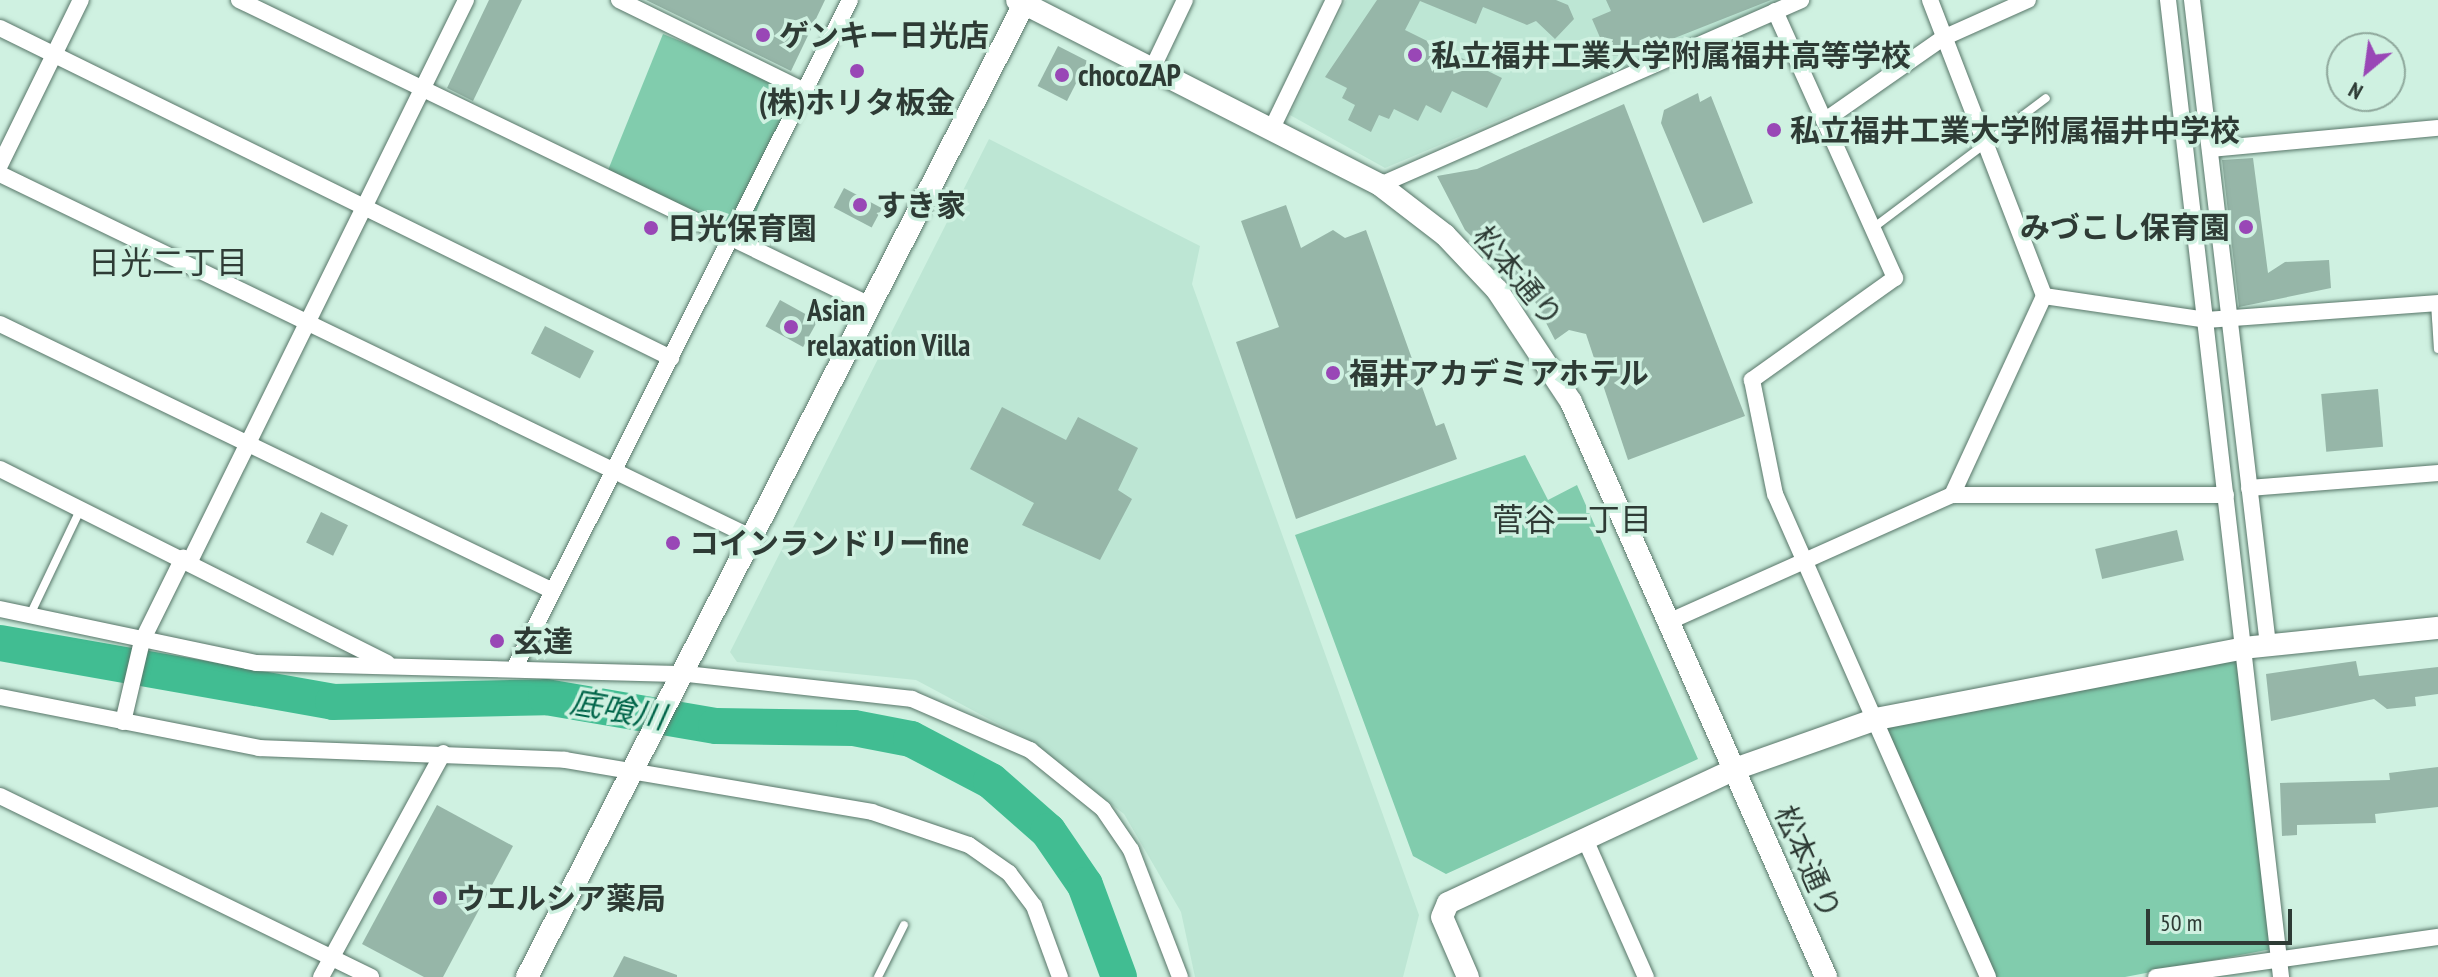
<!DOCTYPE html>
<meta charset="utf-8">
<style>
body{margin:0}
#map{position:relative;width:2438px;height:977px;overflow:hidden;background:#cff1e1;font-family:"PT Sans Narrow","Noto Sans JP",sans-serif}
div>[style]{position:absolute}
.built>*{inset:0;background:#bde6d4}
.green>*{inset:0;background:#81ccad;transform-origin:0 0}
.river>*{height:36px;margin:-18px;padding:0 18px;transform-origin:18px;border-radius:18px;background:#41bd92}
.building>*{inset:0;background:#96b6a8;transform-origin:0 0}
.roads{filter:drop-shadow(0 0 2px #587669) drop-shadow(0 0 2px #587669)}
.lane>*{height:8px;margin:-4px;padding:0 4px;transform-origin:4px;border-radius:4px;background:#fff}
.street>*{height:16px;margin:-8px;padding:0 8px;transform-origin:8px;border-radius:8px;background:#fff}
.secondary>*{height:22px;margin:-11px;padding:0 11px;transform-origin:11px;border-radius:11px;background:#fff}
.dots>*{width:22px;height:22px;translate:-50% -50%;box-sizing:border-box;border:4px solid #cff1e1;border-radius:50%}
span{translate:-50% -50%;white-space:nowrap;text-align:center;line-height:1.15;-webkit-text-stroke:7px #cff1e1;paint-order:stroke}
.poi-label{font-size:30px;color:#2e3b35;font-weight:700}
.left{translate:0 -50%;text-align:left}
.right{translate:-100% -50%;text-align:right}
.street-label{font-size:30px;color:#2e3b35}
.neighbourhood-label{font-size:32px;color:#2e3b35}
.water-label{font-size:32px;color:#006549;font-style:italic}
.north{position:absolute;left:2326px;top:32px;width:80px;height:80px;box-sizing:border-box;background:#cff1e1;border:2px solid #8fa89c;border-radius:50%;rotate:209deg;font-size:22px;font-weight:700;line-height:32px;text-align:center;color:#2e3b35}
.north::after{content:'';display:block;margin:auto;width:28px;height:36px;background:#9947b6;clip-path:polygon(50% 0,100% 100%,50% 72%,0 100%)}
.scale{position:absolute;left:2146px;top:909px;width:146px;height:36px;box-sizing:border-box;border:4px solid #2e3b35;border-top:0;padding-left:10px;font-size:24px;line-height:28px;white-space:nowrap;color:#2e3b35;-webkit-text-stroke:6px #cff1e1;paint-order:stroke}
</style>
<div id="map">
<div class="built">
<i style="clip-path:polygon(1346px 0,1785px 0,1385px 168px,1290px 115px)"></i>
<i style="clip-path:polygon(989px 139px,1200px 246px,1192px 284px,1419px 915px,1403px 977px,1195px 977px,1181px 912px,1124px 814px,1030px 741px,916px 680px,737px 662px,730px 652px)"></i>
</div>
<div class="green">
<i style="left:663px;top:34px;width:153px;height:155px;rotate:22deg"></i>
<i style="clip-path:polygon(1525px 455px,1548px 500px,1577px 485px,1698px 759px,1446px 874px,1413px 856px,1295px 535px)"></i>
<i style="clip-path:polygon(2244px 657px,2277px 948px,2125px 977px,1988px 977px,1876px 719px)"></i>
</div>
<div class="river">
<i style="left:0;top:643px;width:338px;rotate:10deg"></i>
<i style="left:333px;top:702px;width:213px;rotate:-1.3deg"></i>
<i style="left:546px;top:697px;width:172px;rotate:9.7deg"></i>
<i style="left:716px;top:726px;width:138px;rotate:0.8deg"></i>
<i style="left:854px;top:728px;width:58px;rotate:10.9deg"></i>
<i style="left:911px;top:739px;width:90px;rotate:27.7deg"></i>
<i style="left:991px;top:781px;width:76px;rotate:41.3deg"></i>
<i style="left:1048px;top:831px;width:65px;rotate:55.6deg"></i>
<i style="left:1085px;top:885px;width:98px;rotate:69.7deg"></i>
</div>
<div class="building">
<i style="clip-path:polygon(489px 0,522px 0,473px 101px,447px 88px)"></i>
<i style="clip-path:polygon(646px 0,825px 0,791px 71px)"></i>
<i style="clip-path:polygon(1377px 0,1556px 0,1568px 5px,1574px 19px,1555px 39px,1536px 21px,1527px 25px,1483px 7px,1476px 24px,1420px 1px,1405px 30px,1502px 78px,1487px 108px,1452px 91px,1441px 113px,1426px 105px,1418px 121px,1394px 109px,1389px 119px,1379px 115px,1371px 132px,1348px 120px,1355px 105px,1342px 98px,1347px 88px,1325px 77px)"></i>
<i style="clip-path:polygon(1606px 0,1771px 0,1629px 56px,1608px 56px,1592px 19px,1611px 11px)"></i>
<i style="left:1058px;top:46px;width:33px;height:45px;rotate:27deg"></i>
<i style="clip-path:polygon(1698px 93px,1700px 102px,1711px 96px,1753px 203px,1703px 223px,1661px 123px,1664px 110px)"></i>
<i style="clip-path:polygon(1624px 104px,1745px 416px,1628px 460px,1586px 334px,1569px 330px,1555px 340px,1531px 294px,1465px 230px,1437px 176px,1477px 169px)"></i>
<i style="clip-path:polygon(2253px 158px,2268px 273px,2285px 262px,2329px 260px,2331px 288px,2239px 307px,2222px 160px)"></i>
<i style="left:844px;top:188px;width:43px;height:22px;rotate:28deg"></i>
<i style="clip-path:polygon(1286px 205px,1301px 248px,1333px 230px,1345px 238px,1366px 230px,1436px 426px,1444px 423px,1457px 459px,1296px 519px,1236px 342px,1279px 327px,1241px 221px)"></i>
<i style="left:780px;top:300px;width:43px;height:30px;rotate:29deg"></i>
<i style="left:545px;top:326px;width:55px;height:31px;rotate:27deg"></i>
<i style="left:2378px;top:389px;width:58px;height:57px;rotate:85deg"></i>
<i style="clip-path:polygon(1002px 407px,1066px 440px,1078px 417px,1138px 448px,1118px 490px,1132px 499px,1100px 560px,1022px 525px,1034px 503px,970px 469px)"></i>
<i style="left:321px;top:512px;width:30px;height:34px;rotate:26deg"></i>
<i style="left:2177px;top:530px;width:31px;height:84px;rotate:77deg"></i>
<i style="clip-path:polygon(2356px 661px,2359px 676px,2438px 667px,2438px 694px,2415px 697px,2416px 706px,2387px 709px,2374px 699px,2271px 721px,2266px 674px)"></i>
<i style="clip-path:polygon(2438px 767px,2438px 807px,2375px 814px,2376px 823px,2297px 825px,2297px 835px,2282px 836px,2280px 783px,2390px 780px,2389px 773px)"></i>
<i style="clip-path:polygon(437px 805px,513px 846px,443px 977px,424px 977px,362px 944px)"></i>
<i style="clip-path:polygon(624px 956px,677px 975px,677px 977px,613px 977px)"></i>
</div>
<div class="roads">
<div class="lane">
<i style="left:1873px;top:228px;width:216px;rotate:-36.9deg"></i>
<i style="left:2435px;top:303px;width:46px;rotate:86.3deg"></i>
<i style="left:30px;top:615px;width:119px;rotate:-64.5deg"></i>
<i style="left:878px;top:977px;width:58px;rotate:-63.4deg"></i>
</div>
<div class="street">
<i style="left:239px;top:0;width:703px;rotate:25.8deg"></i>
<i style="left:619px;top:0;width:207px;rotate:26.1deg"></i>
<i style="left:1930px;top:0;width:317px;rotate:68.9deg"></i>
<i style="left:2044px;top:296px;width:219px;rotate:114.8deg"></i>
<i style="left:2168px;top:0;width:984px;rotate:83.4deg"></i>
<i style="left:2192px;top:0;width:649px;rotate:83.28deg"></i>
<i style="left:1775px;top:11px;width:293px;rotate:65.8deg"></i>
<i style="left:1895px;top:278px;width:176px;rotate:144.5deg"></i>
<i style="left:1752px;top:380px;width:116px;rotate:78.6deg"></i>
<i style="left:1775px;top:494px;width:528px;rotate:66.2deg"></i>
<i style="left:0;top:28px;width:748px;rotate:26.19deg"></i>
<i style="left:1153px;top:67px;width:74px;rotate:-64.5deg"></i>
<i style="left:1824px;top:121px;width:145px;rotate:-34.9deg"></i>
<i style="left:1943px;top:38px;width:93px;rotate:-24.1deg"></i>
<i style="left:1273px;top:126px;width:140px;rotate:-64.2deg"></i>
<i style="left:2210px;top:149px;width:229px;rotate:-5.3deg"></i>
<i style="left:0;top:165px;width:184px;rotate:-63.9deg"></i>
<i style="left:0;top:174px;width:839px;rotate:25.8deg"></i>
<i style="left:1380px;top:185px;width:460px;rotate:-23.7deg"></i>
<i style="left:2044px;top:296px;width:164px;rotate:8.4deg"></i>
<i style="left:2206px;top:320px;width:233px;rotate:-4.2deg"></i>
<i style="left:0;top:324px;width:614px;rotate:25.77deg"></i>
<i style="left:0;top:469px;width:433px;rotate:26.6deg"></i>
<i style="left:2249px;top:488px;width:190px;rotate:-4.5deg"></i>
<i style="left:190px;top:561px;width:625px;rotate:-63.8deg"></i>
<i style="left:0;top:609px;width:262px;rotate:11.9deg"></i>
<i style="left:256px;top:663px;width:431px;rotate:1.5deg"></i>
<i style="left:687px;top:674px;width:226px;rotate:6.3deg"></i>
<i style="left:912px;top:699px;width:129px;rotate:23.4deg"></i>
<i style="left:1030px;top:750px;width:94px;rotate:38.9deg"></i>
<i style="left:1103px;top:809px;width:50px;rotate:55.7deg"></i>
<i style="left:1131px;top:850px;width:136px;rotate:68.9deg"></i>
<i style="left:1668px;top:622px;width:311px;rotate:-24.1deg"></i>
<i style="left:1952px;top:495px;width:274px"></i>
<i style="left:515px;top:667px;width:746px;rotate:-63.33deg"></i>
<i style="left:0;top:697px;width:264px;rotate:11.1deg"></i>
<i style="left:259px;top:748px;width:306px;rotate:2.2deg"></i>
<i style="left:565px;top:760px;width:311px;rotate:9.6deg"></i>
<i style="left:872px;top:812px;width:102px;rotate:18.8deg"></i>
<i style="left:969px;top:845px;width:49px;rotate:35deg"></i>
<i style="left:1009px;top:873px;width:41px;rotate:52.9deg"></i>
<i style="left:1034px;top:906px;width:76px;rotate:69.9deg"></i>
<i style="left:123px;top:722px;width:83px;rotate:-76.8deg"></i>
<i style="left:142px;top:641px;width:93px;rotate:-63.7deg"></i>
<i style="left:0;top:796px;width:413px;rotate:26deg"></i>
<i style="left:1585px;top:839px;width:151px;rotate:66.2deg"></i>
<i style="left:321px;top:977px;width:255px;rotate:-61.4deg"></i>
<i style="left:2156px;top:977px;width:285px;rotate:-8.1deg"></i>
</div>
<div class="secondary">
<i style="left:1017px;top:0;width:407px;rotate:27deg"></i>
<i style="left:1380px;top:185px;width:82px;rotate:37.6deg"></i>
<i style="left:1445px;top:235px;width:76px;rotate:46.6deg"></i>
<i style="left:1497px;top:290px;width:134px;rotate:56.5deg"></i>
<i style="left:1571px;top:402px;width:629px;rotate:66.08deg"></i>
<i style="left:527px;top:977px;width:1097px;rotate:-62.94deg"></i>
<i style="left:1468px;top:977px;width:65px;rotate:-113.4deg"></i>
<i style="left:1442px;top:917px;width:15px;rotate:-67deg"></i>
<i style="left:1448px;top:903px;width:317px;rotate:-25deg"></i>
<i style="left:1735px;top:769px;width:150px;rotate:-19.5deg"></i>
<i style="left:1876px;top:719px;width:374px;rotate:-10.9deg"></i>
<i style="left:2243px;top:648px;width:196px;rotate:-5.9deg"></i>
</div>
</div>
<div class="dots">
<i style="left:763px;top:35px;background:#9947b6"></i>
<i style="left:1415px;top:55px;background:#9947b6"></i>
<i style="left:857px;top:71px;background:#9947b6"></i>
<i style="left:1062px;top:75px;background:#9947b6"></i>
<i style="left:1774px;top:130px;background:#9947b6"></i>
<i style="left:860px;top:205px;background:#9947b6"></i>
<i style="left:2246px;top:227px;background:#9947b6"></i>
<i style="left:651px;top:228px;background:#9947b6"></i>
<i style="left:791px;top:327px;background:#9947b6"></i>
<i style="left:1333px;top:373px;background:#9947b6"></i>
<i style="left:673px;top:543px;background:#9947b6"></i>
<i style="left:497px;top:641px;background:#9947b6"></i>
<i style="left:440px;top:898px;background:#9947b6"></i>
</div>
<div class="poi-label">
<span class="left" style="left:779px;top:35px">ゲンキー日光店</span>
<span class="left" style="left:1431px;top:55px">私立福井工業大学附属福井高等学校</span>
<span class="left" style="left:1078px;top:75px">chocoZAP</span>
<span style="left:857px;top:102px">(株)ホリタ板金</span>
<span class="left" style="left:1790px;top:130px">私立福井工業大学附属福井中学校</span>
<span class="left" style="left:876px;top:205px">すき家</span>
<span class="right" style="left:2230px;top:227px">みづこし保育園</span>
<span class="left" style="left:667px;top:228px">日光保育園</span>
<span class="left" style="left:807px;top:327px">Asian<br>relaxation Villa</span>
<span class="left" style="left:1349px;top:373px">福井アカデミアホテル</span>
<span class="left" style="left:689px;top:543px">コインランドリーfine</span>
<span class="left" style="left:513px;top:641px">玄達</span>
<span class="left" style="left:456px;top:898px">ウエルシア薬局</span>
</div>
<div class="street-label">
<span style="left:1518px;top:276px;rotate:50deg">松本通り</span>
<span style="left:1808px;top:862px;rotate:66deg">松本通り</span>
</div>
<div class="neighbourhood-label">
<span style="left:168px;top:262px">日光二丁目</span>
<span style="left:1572px;top:519px">菅谷一丁目</span>
</div>
<div class="water-label">
<span style="left:618px;top:709px;rotate:10deg">底喰川</span>
</div>
<div class="north">N</div>
<div class="scale">50 m</div>
</div>
